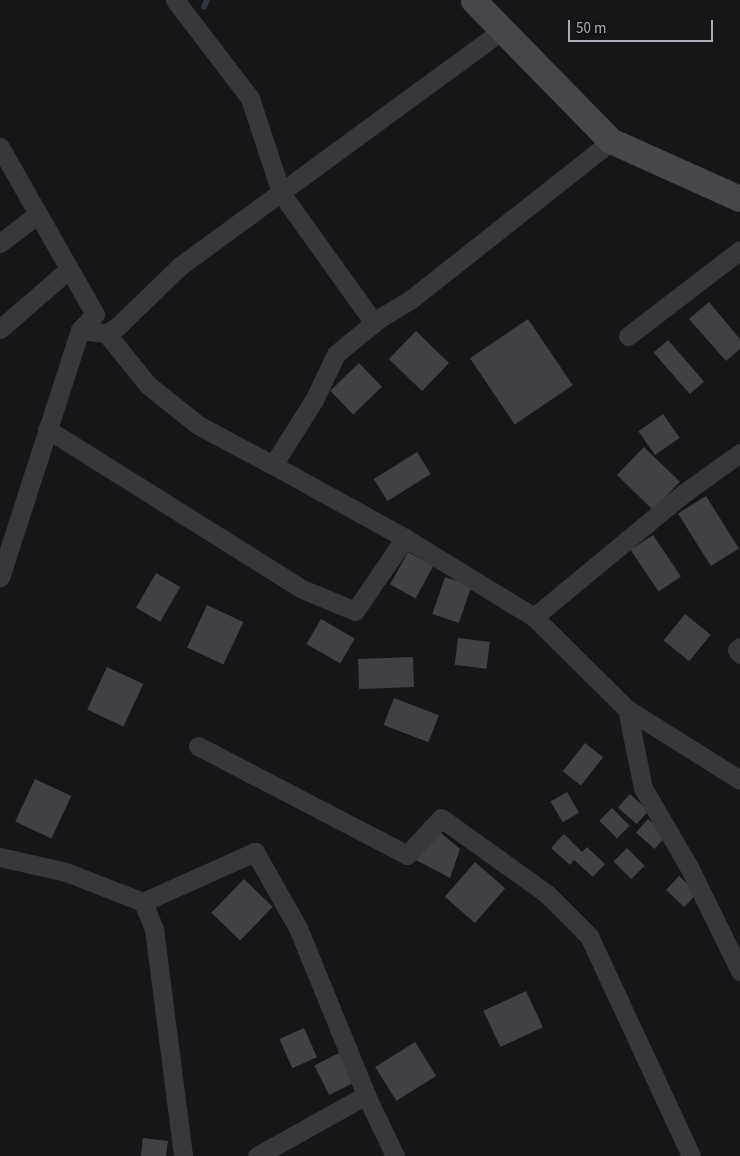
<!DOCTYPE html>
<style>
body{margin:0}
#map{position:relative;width:740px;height:1156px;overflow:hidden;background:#161618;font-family:"Source Sans 3",sans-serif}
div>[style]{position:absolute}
.stream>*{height:5.5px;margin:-2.75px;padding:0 2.75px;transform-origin:2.75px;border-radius:2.75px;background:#2c353c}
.building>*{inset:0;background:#404145;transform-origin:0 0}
.street>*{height:19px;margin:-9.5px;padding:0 9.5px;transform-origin:9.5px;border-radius:9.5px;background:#37383d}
.secondary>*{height:26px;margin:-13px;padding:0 13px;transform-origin:13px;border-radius:13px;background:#45474d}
span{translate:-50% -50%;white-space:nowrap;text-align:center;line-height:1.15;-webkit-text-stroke:4.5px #111113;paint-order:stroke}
.scale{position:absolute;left:568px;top:20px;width:145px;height:22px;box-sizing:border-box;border:2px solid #a8adb8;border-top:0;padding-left:6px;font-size:15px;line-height:18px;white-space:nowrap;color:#a8adb8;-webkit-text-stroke:4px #111113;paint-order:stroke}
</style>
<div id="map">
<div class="stream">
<i style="left:204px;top:7px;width:8px;rotate:-67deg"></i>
</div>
<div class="building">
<i style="clip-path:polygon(709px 302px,740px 339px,740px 349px,726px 361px,689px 319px)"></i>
<i style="left:528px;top:319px;width:80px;height:70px;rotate:56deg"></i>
<i style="left:416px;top:331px;width:46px;height:39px;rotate:44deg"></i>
<i style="left:668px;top:340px;width:55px;height:19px;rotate:49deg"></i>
<i style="left:359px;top:363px;width:33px;height:40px;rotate:46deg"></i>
<i style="left:663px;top:414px;width:29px;height:30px;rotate:55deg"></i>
<i style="left:644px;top:447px;width:50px;height:39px;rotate:44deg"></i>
<i style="left:417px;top:452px;width:26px;height:51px;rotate:58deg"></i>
<i style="left:706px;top:496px;width:62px;height:33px;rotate:58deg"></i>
<i style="left:653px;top:535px;width:50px;height:27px;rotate:56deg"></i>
<i style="left:408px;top:552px;width:29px;height:37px;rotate:29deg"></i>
<i style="left:156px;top:573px;width:28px;height:40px;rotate:30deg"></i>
<i style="left:445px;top:577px;width:28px;height:39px;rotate:19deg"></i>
<i style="left:207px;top:605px;width:40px;height:47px;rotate:25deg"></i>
<i style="left:685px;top:614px;width:33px;height:34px;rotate:39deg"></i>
<i style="left:321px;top:619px;width:39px;height:29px;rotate:30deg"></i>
<i style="left:458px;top:638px;width:32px;height:27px;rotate:7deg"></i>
<i style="left:413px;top:657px;width:30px;height:55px;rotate:88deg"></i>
<i style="left:107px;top:667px;width:40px;height:47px;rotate:25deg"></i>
<i style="left:394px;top:698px;width:48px;height:29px;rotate:21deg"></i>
<i style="left:585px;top:743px;width:23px;height:36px;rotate:38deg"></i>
<i style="left:35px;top:779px;width:40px;height:47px;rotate:25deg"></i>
<i style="left:567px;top:792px;width:24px;height:19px;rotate:60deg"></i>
<i style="left:630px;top:794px;width:25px;height:18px;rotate:42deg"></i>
<i style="left:612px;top:808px;width:25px;height:18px;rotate:45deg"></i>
<i style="left:648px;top:819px;width:25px;height:18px;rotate:42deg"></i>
<i style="clip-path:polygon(440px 832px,460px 849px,450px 878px,416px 860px)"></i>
<i style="clip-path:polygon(564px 834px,582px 852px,587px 847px,605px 864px,593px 877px,574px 860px,570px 865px,551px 848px)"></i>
<i style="left:627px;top:848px;width:25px;height:19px;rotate:45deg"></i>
<i style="left:475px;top:862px;width:40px;height:46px;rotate:41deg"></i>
<i style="left:679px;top:876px;width:25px;height:19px;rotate:43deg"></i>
<i style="left:244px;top:879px;width:40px;height:47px;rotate:44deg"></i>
<i style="left:526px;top:991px;width:40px;height:47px;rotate:65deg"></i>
<i style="left:304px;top:1028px;width:32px;height:27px;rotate:66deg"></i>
<i style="left:415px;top:1042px;width:40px;height:47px;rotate:58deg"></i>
<i style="left:341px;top:1052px;width:33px;height:30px;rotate:63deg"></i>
<i style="clip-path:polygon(143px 1138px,168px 1141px,166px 1156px,141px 1156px)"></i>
</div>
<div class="street">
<i style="left:175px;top:0;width:123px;rotate:52.6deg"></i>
<i style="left:250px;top:98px;width:100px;rotate:71.9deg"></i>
<i style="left:281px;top:193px;width:160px;rotate:54.4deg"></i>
<i style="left:0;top:147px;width:192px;rotate:60.4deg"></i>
<i style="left:95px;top:314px;width:22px;rotate:133deg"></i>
<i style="left:80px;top:330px;width:260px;rotate:107.9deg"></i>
<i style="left:0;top:243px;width:48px;rotate:-37.3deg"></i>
<i style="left:0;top:329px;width:91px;rotate:-41deg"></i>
<i style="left:80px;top:330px;width:26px;rotate:7deg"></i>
<i style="left:106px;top:333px;width:13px;rotate:-29deg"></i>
<i style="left:117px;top:327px;width:88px;rotate:-44.1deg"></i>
<i style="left:180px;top:266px;width:399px;rotate:-36.2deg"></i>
<i style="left:106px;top:333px;width:67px;rotate:51.1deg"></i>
<i style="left:148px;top:385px;width:64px;rotate:38.7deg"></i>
<i style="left:198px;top:425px;width:85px;rotate:28.1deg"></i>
<i style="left:273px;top:465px;width:77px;rotate:-57.8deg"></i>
<i style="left:314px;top:400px;width:51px;rotate:-64.4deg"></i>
<i style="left:336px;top:354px;width:57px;rotate:-39.3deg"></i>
<i style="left:380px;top:318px;width:35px;rotate:-31deg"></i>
<i style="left:410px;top:300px;width:256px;rotate:-38.3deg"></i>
<i style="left:628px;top:336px;width:141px;rotate:-37.5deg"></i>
<i style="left:47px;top:429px;width:301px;rotate:32.1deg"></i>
<i style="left:302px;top:589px;width:57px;rotate:22.5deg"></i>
<i style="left:355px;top:611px;width:88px;rotate:-55.6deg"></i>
<i style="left:273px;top:465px;width:151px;rotate:28.9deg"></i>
<i style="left:405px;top:538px;width:151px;rotate:31.5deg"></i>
<i style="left:534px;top:617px;width:131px;rotate:44.7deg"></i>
<i style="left:627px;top:709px;width:133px;rotate:32.1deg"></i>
<i style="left:534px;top:617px;width:195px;rotate:-39.6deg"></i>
<i style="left:684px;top:493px;width:69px;rotate:-35.5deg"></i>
<i style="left:740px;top:647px;width:4px;rotate:135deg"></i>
<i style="left:737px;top:650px;width:5px;rotate:53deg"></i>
<i style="left:627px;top:709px;width:81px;rotate:78.6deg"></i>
<i style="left:643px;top:788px;width:91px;rotate:59.8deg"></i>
<i style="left:689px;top:867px;width:116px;rotate:63.9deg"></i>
<i style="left:198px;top:746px;width:236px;rotate:27.5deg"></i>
<i style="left:407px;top:855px;width:50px;rotate:-47.4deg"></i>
<i style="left:441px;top:818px;width:130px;rotate:35.6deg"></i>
<i style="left:547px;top:894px;width:59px;rotate:45deg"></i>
<i style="left:589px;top:936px;width:242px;rotate:65.1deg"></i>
<i style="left:0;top:857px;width:68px;rotate:12.8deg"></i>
<i style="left:66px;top:872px;width:83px;rotate:21.3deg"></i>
<i style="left:143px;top:902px;width:123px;rotate:-24.1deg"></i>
<i style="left:255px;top:852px;width:87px;rotate:60.5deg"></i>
<i style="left:298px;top:928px;width:180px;rotate:67.8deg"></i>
<i style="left:366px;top:1095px;width:68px;rotate:64.6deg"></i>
<i style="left:143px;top:902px;width:29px;rotate:68deg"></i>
<i style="left:154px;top:929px;width:229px;rotate:82.7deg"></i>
<i style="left:257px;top:1156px;width:125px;rotate:-29.2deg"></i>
</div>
<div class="secondary">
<i style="left:474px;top:1px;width:196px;rotate:45.6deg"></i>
<i style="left:611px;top:141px;width:141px;rotate:24.2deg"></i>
</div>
<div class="scale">50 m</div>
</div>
